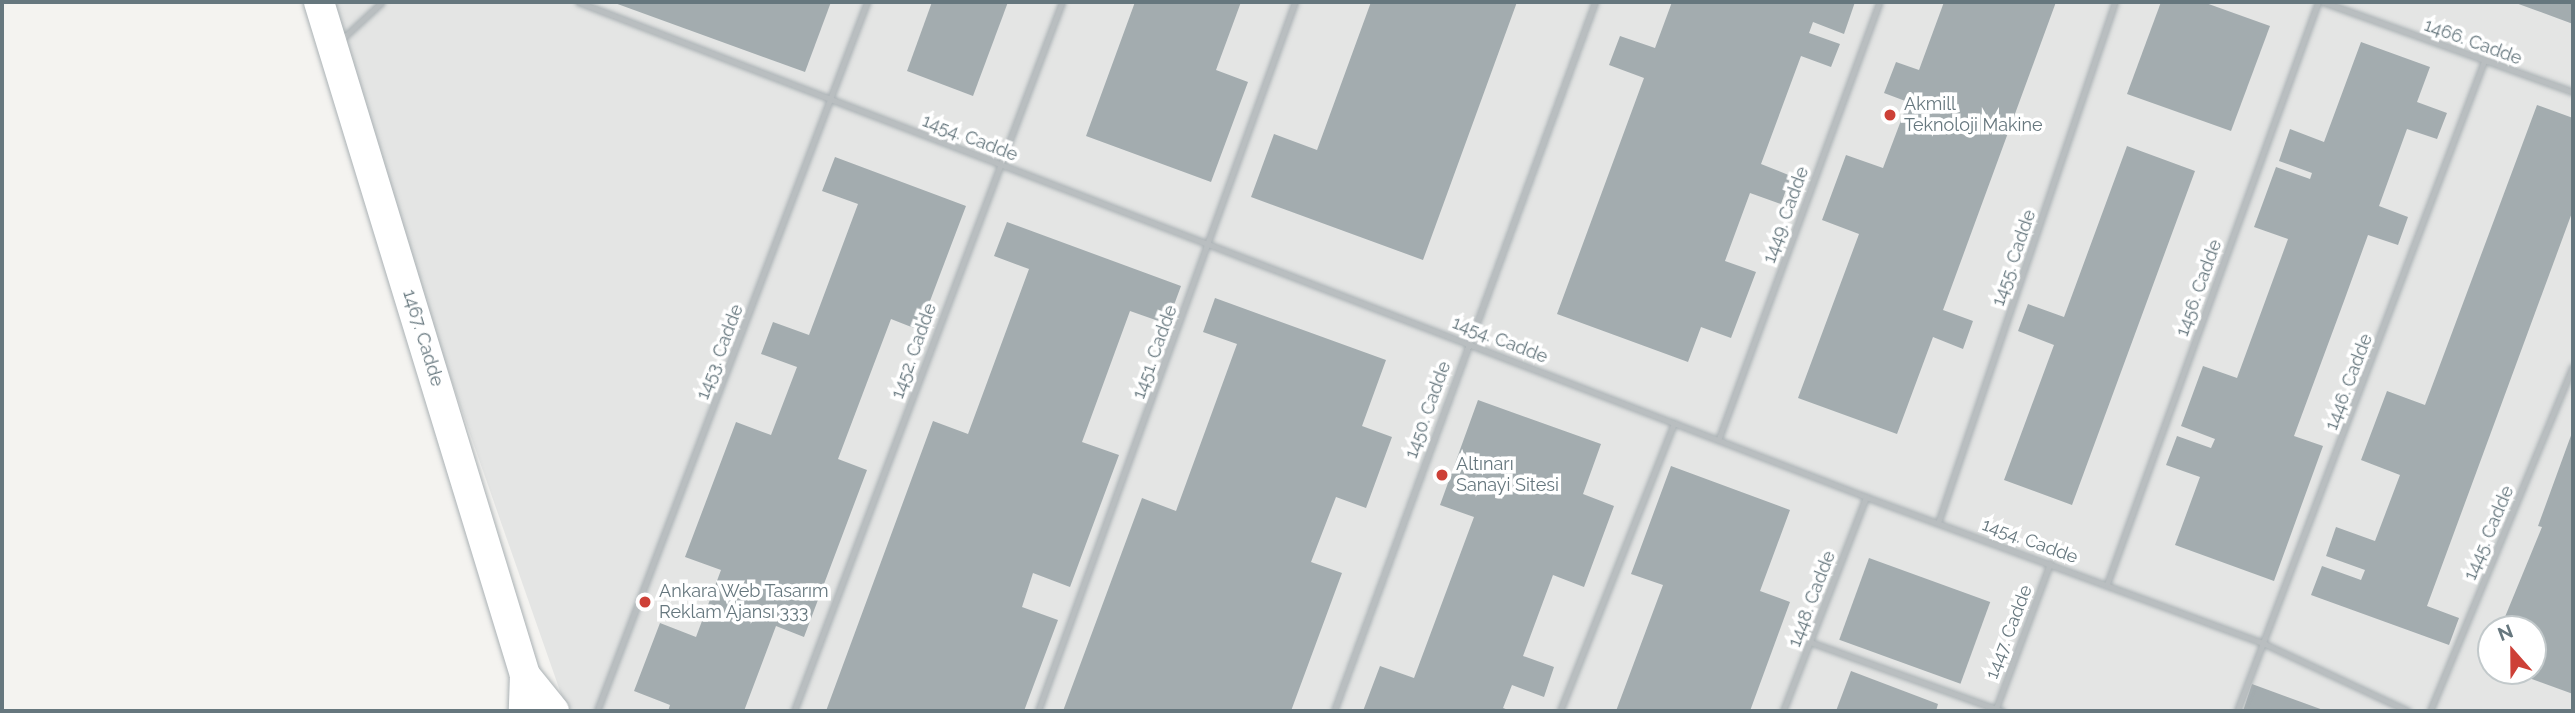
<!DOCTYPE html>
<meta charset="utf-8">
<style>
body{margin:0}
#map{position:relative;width:2575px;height:713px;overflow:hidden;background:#f4f3f0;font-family:Raleway,sans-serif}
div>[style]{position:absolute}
.built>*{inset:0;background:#e4e5e4}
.building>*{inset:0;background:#a3acaf;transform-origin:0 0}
.roads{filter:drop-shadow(0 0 2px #abb2b5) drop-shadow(0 0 2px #abb2b5)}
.lane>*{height:5px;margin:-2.5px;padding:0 2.5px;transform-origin:2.5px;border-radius:2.5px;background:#b9bec0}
.secondary>*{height:30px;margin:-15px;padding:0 15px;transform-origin:15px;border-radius:15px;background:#fff}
.dots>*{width:19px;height:19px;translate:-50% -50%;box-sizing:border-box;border:4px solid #fff;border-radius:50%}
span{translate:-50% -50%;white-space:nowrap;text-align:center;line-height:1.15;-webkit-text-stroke:7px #fff;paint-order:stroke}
.street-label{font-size:18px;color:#66777e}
.poi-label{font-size:18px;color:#66777e}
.left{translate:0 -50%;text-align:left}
.frame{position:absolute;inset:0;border:4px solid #66777e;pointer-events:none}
.north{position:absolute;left:2477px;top:615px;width:70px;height:70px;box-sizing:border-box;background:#fff;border:2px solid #c2c9cb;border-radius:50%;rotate:339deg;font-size:19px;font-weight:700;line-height:28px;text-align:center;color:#66777e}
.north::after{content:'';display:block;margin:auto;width:24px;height:32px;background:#cd4037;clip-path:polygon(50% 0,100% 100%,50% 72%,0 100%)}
</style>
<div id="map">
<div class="built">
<i style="clip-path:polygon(evenodd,319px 2px,2573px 2px,2573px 711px,567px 711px,319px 2px,2491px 629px,2533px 629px,2533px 671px,2491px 671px,2491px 629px)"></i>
</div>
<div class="building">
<i style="clip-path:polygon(612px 2px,831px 2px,805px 72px)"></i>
<i style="clip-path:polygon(932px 2px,1008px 2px,973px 96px,907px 71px)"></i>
<i style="clip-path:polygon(1135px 2px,1241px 2px,1216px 70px,1248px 82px,1211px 182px,1086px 136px)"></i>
<i style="clip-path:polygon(1371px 2px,1517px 2px,1423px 260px,1251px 197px,1274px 134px,1317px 150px)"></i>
<i style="clip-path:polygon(1672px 2px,1855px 2px,1844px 34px,1813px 22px,1809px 33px,1840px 44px,1831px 67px,1801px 56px,1761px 164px,1791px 176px,1781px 204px,1750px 193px,1725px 261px,1756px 272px,1731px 338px,1701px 327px,1688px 362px,1557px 314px,1644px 78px,1609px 65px,1620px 36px,1655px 48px)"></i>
<i style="clip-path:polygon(1944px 2px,2056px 2px,1943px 310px,1973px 321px,1963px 349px,1933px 337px,1897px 434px,1798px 398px,1859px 234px,1822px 220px,1846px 155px,1883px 168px,1908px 102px,1884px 93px,1896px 62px,1919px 70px)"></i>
<i style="clip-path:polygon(2161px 2px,2203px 2px,2270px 26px,2231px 131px,2127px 94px)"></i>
<i style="clip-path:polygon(2513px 2px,2573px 2px,2573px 24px,2535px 10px)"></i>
<i style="clip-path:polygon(2361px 42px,2430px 67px,2417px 102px,2447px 113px,2437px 139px,2407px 129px,2379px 206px,2408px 217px,2398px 245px,2368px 235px,2344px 301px,2294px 436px,2323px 446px,2274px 581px,2175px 545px,2200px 477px,2166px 465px,2177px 436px,2211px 448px,2215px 439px,2181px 426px,2203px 366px,2237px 378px,2288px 239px,2254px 227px,2276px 167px,2310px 179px,2312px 173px,2279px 161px,2290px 129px,2324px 142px)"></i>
<i style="clip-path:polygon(2537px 105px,2573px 118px,2573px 210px,2427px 606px,2459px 618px,2449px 645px,2311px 595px,2322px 566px,2361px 580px,2365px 570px,2326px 556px,2336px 527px,2375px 541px,2400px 475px,2361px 460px,2387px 391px,2425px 405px)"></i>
<i style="clip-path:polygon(2127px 146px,2195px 171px,2072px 505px,2004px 480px,2054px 345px,2018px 331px,2028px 304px,2064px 317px)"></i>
<i style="clip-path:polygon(835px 157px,966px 206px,919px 330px,891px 319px,838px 459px,867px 470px,804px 637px,776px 626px,744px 711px,668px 711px,670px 705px,634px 691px,660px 623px,696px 637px,721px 570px,685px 557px,736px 422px,771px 435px,797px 367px,761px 354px,773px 322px,809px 335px,858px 204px,822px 191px)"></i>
<i style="clip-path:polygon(1007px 222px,1181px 286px,1167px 324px,1130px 311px,1082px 442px,1119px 455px,1070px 587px,1033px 573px,1022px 607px,1058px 620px,1024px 711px,826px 711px,933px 421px,968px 434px,1029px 269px,994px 256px)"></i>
<i style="clip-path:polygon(1215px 298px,1386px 360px,1362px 426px,1392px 437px,1366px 508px,1336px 497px,1311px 562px,1342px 573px,1291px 711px,1063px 711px,1142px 498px,1176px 511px,1237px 344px,1203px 332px)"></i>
<i style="clip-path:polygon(1478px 400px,1601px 444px,1583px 494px,1614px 506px,1584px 587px,1553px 575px,1523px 656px,1554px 667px,1544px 697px,1512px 685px,1503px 708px,1511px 711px,1363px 711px,1380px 666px,1414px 678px,1474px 517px,1440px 505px)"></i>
<i style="clip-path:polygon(2573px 430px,2573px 694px,2510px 671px,2533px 671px,2533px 629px,2500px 629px,2542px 527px,2538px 526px)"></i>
<i style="clip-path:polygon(1671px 466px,1790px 510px,1760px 591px,1790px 602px,1750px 711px,1616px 711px,1663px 585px,1631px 574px)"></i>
<i style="left:1869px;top:558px;width:129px;height:87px;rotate:20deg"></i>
<i style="clip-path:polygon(1851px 671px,1938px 704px,1936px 711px,1836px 711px)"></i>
<i style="clip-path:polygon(2252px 684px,2326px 711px,2243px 711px)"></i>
</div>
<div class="roads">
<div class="lane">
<i style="left:578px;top:2px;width:1380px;rotate:21.02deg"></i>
<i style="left:1866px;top:497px;width:425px;rotate:20.2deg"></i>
<i style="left:2265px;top:644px;width:158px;rotate:25.1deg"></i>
<i style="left:2323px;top:2px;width:266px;rotate:19.8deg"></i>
<i style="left:342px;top:39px;width:54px;rotate:-42.8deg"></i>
<i style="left:1719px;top:438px;width:464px;rotate:-69.8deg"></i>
<i style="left:1938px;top:523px;width:550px;rotate:-71.24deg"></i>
<i style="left:2107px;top:584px;width:619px;rotate:-70.07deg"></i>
<i style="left:1810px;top:642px;width:204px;rotate:19.8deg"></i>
<i style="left:597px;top:711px;width:759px;rotate:-69.15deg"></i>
<i style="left:794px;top:711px;width:758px;rotate:-69.29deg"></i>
<i style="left:1038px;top:711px;width:754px;rotate:-70.08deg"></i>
<i style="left:1334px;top:711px;width:756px;rotate:-69.79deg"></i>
<i style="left:1560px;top:711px;width:310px;rotate:-68.4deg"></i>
<i style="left:1783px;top:711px;width:230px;rotate:-68.8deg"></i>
<i style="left:1995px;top:711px;width:158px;rotate:-69.6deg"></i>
<i style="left:2237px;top:711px;width:695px;rotate:-69.19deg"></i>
<i style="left:2430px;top:711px;width:373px;rotate:-67.5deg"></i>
</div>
<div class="secondary">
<i style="left:319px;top:2px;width:704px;rotate:72.98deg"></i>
<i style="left:525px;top:675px;width:36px;rotate:92deg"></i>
<i style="left:525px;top:675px;width:46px;rotate:51.1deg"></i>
</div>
</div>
<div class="dots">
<i style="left:1890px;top:115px;background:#cd4037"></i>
<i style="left:1442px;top:475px;background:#cd4037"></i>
<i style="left:645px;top:602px;background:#cd4037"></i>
</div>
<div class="street-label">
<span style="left:2473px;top:42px;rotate:20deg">1466. Cadde</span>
<span style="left:970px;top:138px;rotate:21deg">1454. Cadde</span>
<span style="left:1786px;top:215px;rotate:-70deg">1449. Cadde</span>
<span style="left:2014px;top:258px;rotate:-71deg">1455. Cadde</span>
<span style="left:2199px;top:288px;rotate:-70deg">1456. Cadde</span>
<span style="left:423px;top:338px;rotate:73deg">1467. Cadde</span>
<span style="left:1500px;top:340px;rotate:21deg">1454. Cadde</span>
<span style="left:914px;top:351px;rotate:-70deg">1452. Cadde</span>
<span style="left:720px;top:352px;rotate:-69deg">1453. Cadde</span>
<span style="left:1155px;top:352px;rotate:-70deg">1451. Cadde</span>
<span style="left:2349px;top:382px;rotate:-69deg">1446. Cadde</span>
<span style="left:1428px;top:410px;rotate:-70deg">1450. Cadde</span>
<span style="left:2489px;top:533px;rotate:-67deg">1445. Cadde</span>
<span style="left:2030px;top:541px;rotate:20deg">1454. Cadde</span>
<span style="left:1812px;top:599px;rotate:-69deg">1448. Cadde</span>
<span style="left:2009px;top:632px;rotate:-69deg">1447. Cadde</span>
</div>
<div class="poi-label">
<span class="left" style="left:1904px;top:115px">Akmill<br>Teknoloji Makine</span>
<span class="left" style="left:1456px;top:475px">Altınarı<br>Sanayi Sitesi</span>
<span class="left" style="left:659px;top:602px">Ankara Web Tasarım<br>Reklam Ajansı 333</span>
</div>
<div class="frame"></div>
<div class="north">N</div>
</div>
